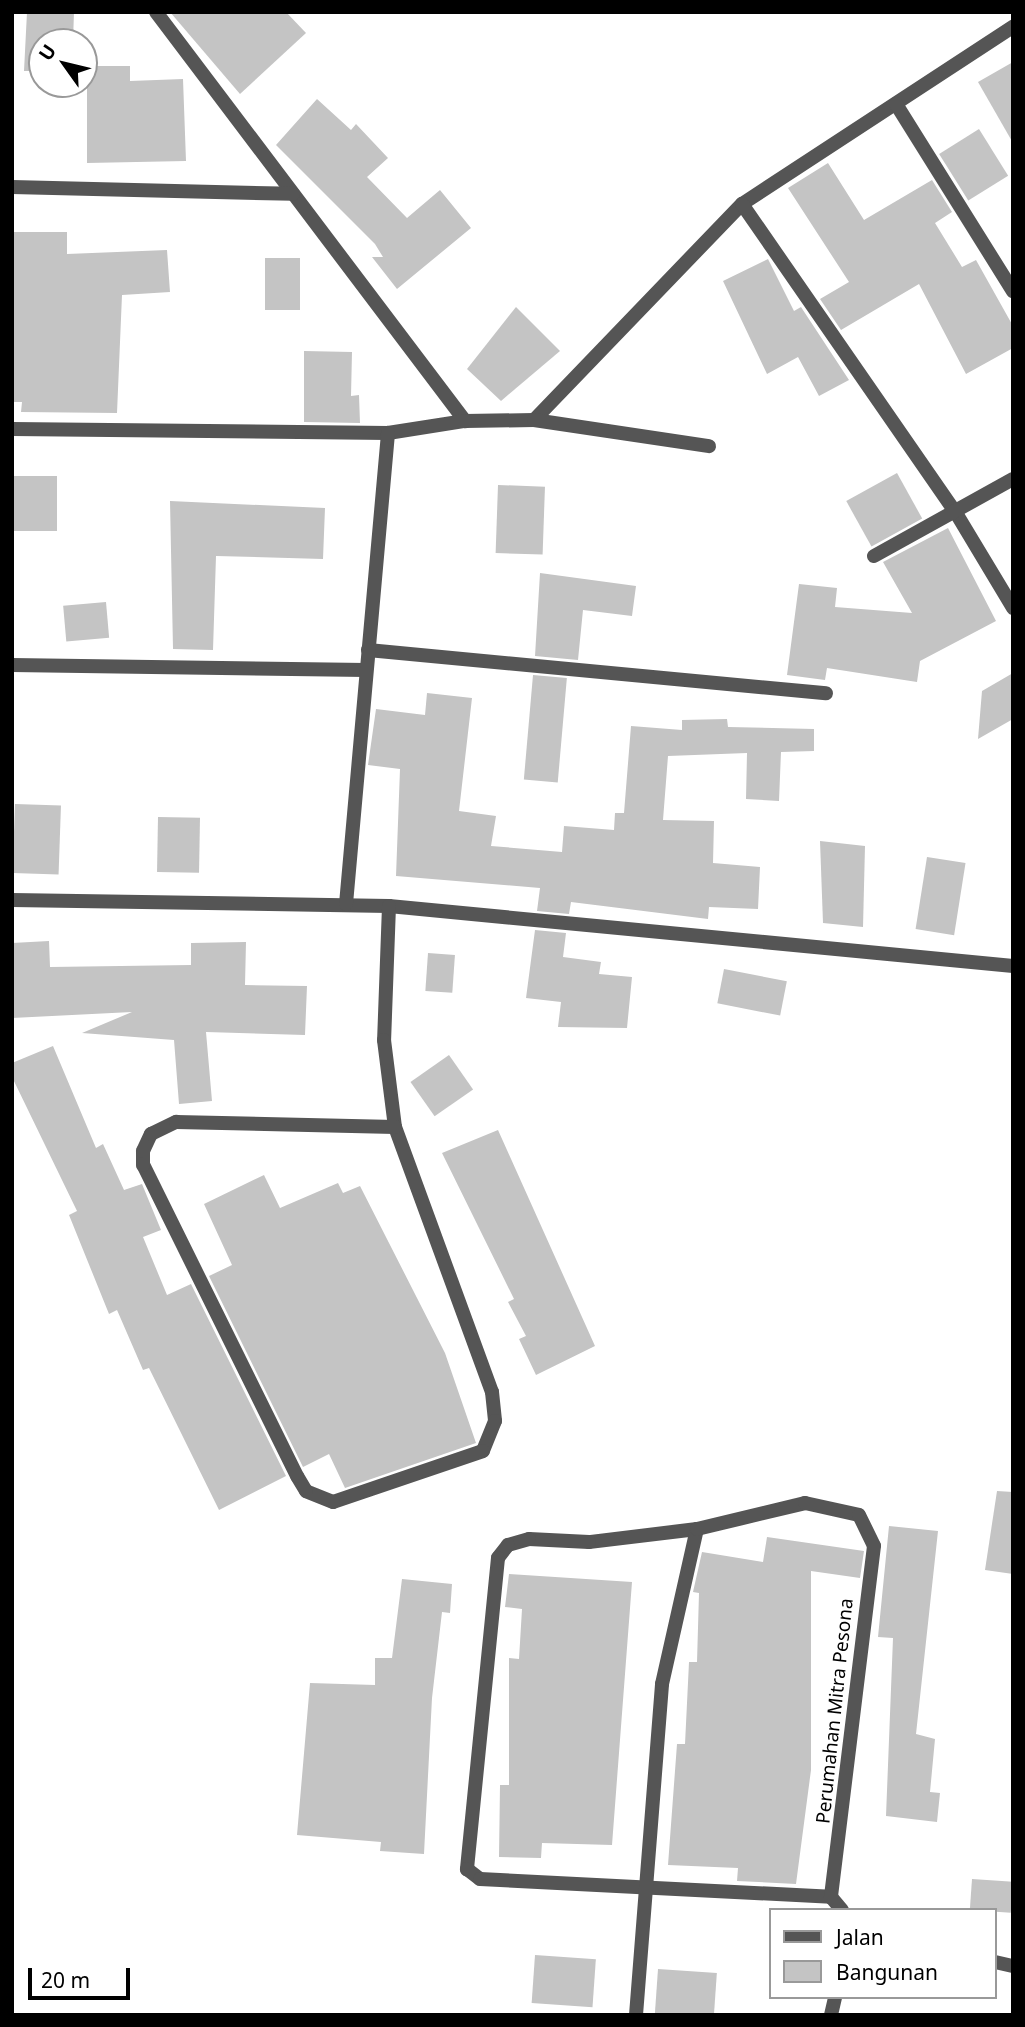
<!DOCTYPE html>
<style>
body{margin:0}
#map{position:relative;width:1025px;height:2027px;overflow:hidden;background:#fff;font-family:"Noto Sans",sans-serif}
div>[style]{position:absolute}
.building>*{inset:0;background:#c4c4c4;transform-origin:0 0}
.minor>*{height:14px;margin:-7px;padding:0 7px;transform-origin:7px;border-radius:7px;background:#555}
span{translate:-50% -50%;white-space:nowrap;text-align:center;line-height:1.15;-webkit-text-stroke:5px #fff;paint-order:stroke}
.street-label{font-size:19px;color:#000}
.frame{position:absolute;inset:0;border:14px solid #000;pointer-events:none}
.legend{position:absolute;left:769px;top:1908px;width:228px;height:91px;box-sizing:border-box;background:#fff;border:2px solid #999;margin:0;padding:9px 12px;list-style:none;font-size:21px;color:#000}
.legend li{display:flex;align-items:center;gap:14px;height:35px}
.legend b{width:35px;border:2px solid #999}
.north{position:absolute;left:28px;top:28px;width:70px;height:70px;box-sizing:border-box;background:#fff;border:2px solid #999;border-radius:50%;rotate:304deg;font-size:19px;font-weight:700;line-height:28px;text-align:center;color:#000}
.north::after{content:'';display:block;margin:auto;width:24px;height:32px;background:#000;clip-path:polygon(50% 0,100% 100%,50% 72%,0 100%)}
.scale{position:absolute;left:28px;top:1968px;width:102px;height:32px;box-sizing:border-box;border:4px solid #000;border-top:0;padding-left:9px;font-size:21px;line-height:24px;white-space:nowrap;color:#000;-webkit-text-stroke:5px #fff;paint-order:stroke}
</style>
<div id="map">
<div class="building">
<i style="clip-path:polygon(27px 12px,74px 12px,73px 42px,42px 42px,42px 71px,24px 71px)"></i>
<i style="clip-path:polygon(170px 12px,286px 12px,306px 33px,240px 94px)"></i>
<i style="clip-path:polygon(1013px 62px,1013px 143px,978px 82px)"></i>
<i style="clip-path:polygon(87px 66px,130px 66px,130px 81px,183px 79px,186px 161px,87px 163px)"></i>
<i style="clip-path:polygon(317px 99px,351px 130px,356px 124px,388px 158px,367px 177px,407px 218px,440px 190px,471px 228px,397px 289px,372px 257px,383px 257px,375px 244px,276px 145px)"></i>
<i style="left:979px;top:129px;width:55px;height:47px;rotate:58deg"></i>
<i style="clip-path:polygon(828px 163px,864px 220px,932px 180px,952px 212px,935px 223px,962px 267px,976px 260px,1013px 326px,1013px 348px,966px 374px,919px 284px,841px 330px,820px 299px,849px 282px,788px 188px)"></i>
<i style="clip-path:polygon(12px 232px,67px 232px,67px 254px,167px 250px,170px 292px,122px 295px,117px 413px,21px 412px,22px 402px,12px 402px)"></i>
<i style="left:265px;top:258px;width:35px;height:52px"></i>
<i style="clip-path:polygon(768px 259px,794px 311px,801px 307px,849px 380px,819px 396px,798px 357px,767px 374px,723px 281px)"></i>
<i style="clip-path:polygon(516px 307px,560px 351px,501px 401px,467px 369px)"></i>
<i style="clip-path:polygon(304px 351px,352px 352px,351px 396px,359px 395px,360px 423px,304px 422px)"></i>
<i style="left:897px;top:473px;width:52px;height:58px;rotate:61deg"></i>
<i style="left:12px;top:476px;width:45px;height:55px"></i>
<i style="left:498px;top:485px;width:47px;height:68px;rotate:2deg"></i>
<i style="clip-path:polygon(170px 501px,325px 508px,323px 559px,216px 556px,213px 650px,173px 649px)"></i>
<i style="clip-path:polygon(948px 528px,996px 621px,920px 661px,917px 682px,827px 668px,825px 680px,787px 675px,799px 584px,837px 588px,835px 607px,912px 613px,883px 562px)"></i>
<i style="clip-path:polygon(540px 573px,636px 586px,632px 616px,583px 610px,578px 660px,535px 656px)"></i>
<i style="left:106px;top:602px;width:36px;height:43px;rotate:85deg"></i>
<i style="clip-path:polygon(1013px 673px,1013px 719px,978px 739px,982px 691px)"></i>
<i style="left:533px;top:675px;width:34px;height:105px;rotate:5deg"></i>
<i style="clip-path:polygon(427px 693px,472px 698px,459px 811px,496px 816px,491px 846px,562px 852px,564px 826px,614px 830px,615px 813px,624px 813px,631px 726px,682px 730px,682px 720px,727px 719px,728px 727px,814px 729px,814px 751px,781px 752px,779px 801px,746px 799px,747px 753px,668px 756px,663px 820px,714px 821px,713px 863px,760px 867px,758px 909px,709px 907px,708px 919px,571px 902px,569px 914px,537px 911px,540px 888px,396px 876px,400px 769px,368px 765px,376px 709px,425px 715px)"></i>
<i style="left:15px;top:804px;width:46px;height:69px;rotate:2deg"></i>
<i style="left:158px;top:817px;width:42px;height:55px;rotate:1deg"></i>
<i style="clip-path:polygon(820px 841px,865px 846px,863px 927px,823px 923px)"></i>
<i style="left:927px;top:857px;width:39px;height:73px;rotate:9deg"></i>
<i style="clip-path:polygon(535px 930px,566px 933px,563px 957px,601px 962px,599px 974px,632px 977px,627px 1028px,558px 1027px,561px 1002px,526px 998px)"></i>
<i style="clip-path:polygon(49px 941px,50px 967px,191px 965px,191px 943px,246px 942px,245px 985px,307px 986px,305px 1035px,206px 1032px,212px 1101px,179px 1104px,174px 1040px,82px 1033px,132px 1012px,12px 1018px,12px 943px)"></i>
<i style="left:428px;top:953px;width:27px;height:38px;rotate:4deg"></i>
<i style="left:724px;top:969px;width:64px;height:35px;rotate:11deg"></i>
<i style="clip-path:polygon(53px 1046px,96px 1148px,103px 1144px,124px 1190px,142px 1184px,161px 1230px,143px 1237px,167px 1295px,191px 1284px,286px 1476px,219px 1510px,149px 1368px,143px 1370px,117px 1310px,109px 1314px,69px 1215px,77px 1211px,12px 1077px,12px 1063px)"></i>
<i style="left:449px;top:1055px;width:42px;height:47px;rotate:55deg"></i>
<i style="clip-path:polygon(498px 1130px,595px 1346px,536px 1375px,519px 1339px,526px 1336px,508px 1302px,514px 1299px,442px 1153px)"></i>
<i style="clip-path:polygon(264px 1175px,280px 1208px,338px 1183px,343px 1193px,360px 1186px,445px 1353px,476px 1443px,345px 1488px,329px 1454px,303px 1467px,209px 1276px,232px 1265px,204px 1204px)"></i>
<i style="clip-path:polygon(997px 1491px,1013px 1492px,1013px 1574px,985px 1570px)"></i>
<i style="clip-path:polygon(889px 1526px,938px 1531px,916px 1734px,935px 1739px,930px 1792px,940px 1793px,937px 1822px,886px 1816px,893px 1638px,878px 1637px)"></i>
<i style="clip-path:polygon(767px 1537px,864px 1551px,860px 1578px,811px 1571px,811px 1770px,796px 1884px,737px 1881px,738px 1868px,668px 1865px,677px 1744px,685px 1744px,689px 1662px,697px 1662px,699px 1593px,693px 1592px,702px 1552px,763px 1562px)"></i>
<i style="clip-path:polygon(509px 1574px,632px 1582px,612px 1845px,542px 1843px,541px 1858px,499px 1857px,500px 1785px,509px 1785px,509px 1658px,519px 1659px,522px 1609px,505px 1607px)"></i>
<i style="clip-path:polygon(402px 1579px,452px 1584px,450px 1613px,442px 1612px,432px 1698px,424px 1854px,380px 1851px,381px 1842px,297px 1835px,310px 1683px,375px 1685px,375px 1658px,392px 1658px)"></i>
<i style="left:972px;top:1879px;width:41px;height:31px;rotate:4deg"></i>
<i style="left:535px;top:1955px;width:61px;height:48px;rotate:4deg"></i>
<i style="left:658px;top:1969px;width:59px;height:46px;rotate:4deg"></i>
</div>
<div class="minor">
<i style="left:156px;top:12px;width:513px;rotate:52.93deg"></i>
<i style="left:465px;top:421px;width:69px;rotate:-0.8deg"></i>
<i style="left:534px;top:420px;width:300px;rotate:-46.1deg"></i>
<i style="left:742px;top:204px;width:324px;rotate:-33.2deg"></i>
<i style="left:896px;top:104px;width:221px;rotate:58deg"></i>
<i style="left:12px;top:187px;width:281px;rotate:1.4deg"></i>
<i style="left:742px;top:204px;width:376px;rotate:55.3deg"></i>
<i style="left:956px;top:513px;width:111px;rotate:59deg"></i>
<i style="left:534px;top:420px;width:177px;rotate:8.5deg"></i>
<i style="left:12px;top:429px;width:376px;rotate:0.6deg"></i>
<i style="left:388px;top:433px;width:78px;rotate:-8.9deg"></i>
<i style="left:874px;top:556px;width:159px;rotate:-29deg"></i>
<i style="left:368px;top:650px;width:460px;rotate:5.4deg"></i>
<i style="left:12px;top:665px;width:354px;rotate:0.8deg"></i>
<i style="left:12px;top:900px;width:377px;rotate:0.9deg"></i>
<i style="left:389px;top:906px;width:627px;rotate:5.49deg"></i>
<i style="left:346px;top:904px;width:473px;rotate:-84.9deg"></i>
<i style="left:389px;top:906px;width:134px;rotate:92.1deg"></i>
<i style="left:384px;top:1040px;width:88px;rotate:82.8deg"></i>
<i style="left:395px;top:1127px;width:282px;rotate:69.9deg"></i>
<i style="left:492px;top:1392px;width:29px;rotate:84deg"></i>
<i style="left:495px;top:1421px;width:32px;rotate:112deg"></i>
<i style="left:483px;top:1451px;width:158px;rotate:161.2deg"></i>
<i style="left:333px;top:1502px;width:29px;rotate:-158deg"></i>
<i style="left:306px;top:1491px;width:17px;rotate:-121deg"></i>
<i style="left:297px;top:1476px;width:347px;rotate:-116.3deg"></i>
<i style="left:143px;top:1165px;width:14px;rotate:-90deg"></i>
<i style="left:143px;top:1151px;width:19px;rotate:-65deg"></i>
<i style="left:151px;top:1134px;width:28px;rotate:-26deg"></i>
<i style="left:176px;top:1122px;width:219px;rotate:1.3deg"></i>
<i style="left:697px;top:1529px;width:109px;rotate:173.1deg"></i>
<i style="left:589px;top:1542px;width:60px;rotate:-177.1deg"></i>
<i style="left:529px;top:1539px;width:22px;rotate:164deg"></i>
<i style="left:508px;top:1545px;width:16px;rotate:128deg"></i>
<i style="left:498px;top:1558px;width:313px;rotate:95.7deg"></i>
<i style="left:467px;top:1869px;width:16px;rotate:38deg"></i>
<i style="left:480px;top:1879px;width:351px;rotate:2.9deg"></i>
<i style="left:831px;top:1897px;width:17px;rotate:50deg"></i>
<i style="left:995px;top:1962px;width:18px;rotate:13deg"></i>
<i style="left:636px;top:2015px;width:332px;rotate:-85.5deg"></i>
<i style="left:662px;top:1684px;width:159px;rotate:-77.3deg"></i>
<i style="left:697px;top:1529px;width:111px;rotate:-13.5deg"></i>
<i style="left:805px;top:1503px;width:55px;rotate:12.5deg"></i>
<i style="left:859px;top:1515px;width:34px;rotate:64deg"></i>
<i style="left:874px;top:1546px;width:354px;rotate:97deg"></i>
<i style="left:831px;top:2015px;width:18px;rotate:-77deg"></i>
</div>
<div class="street-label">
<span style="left:835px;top:1711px;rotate:-84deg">Perumahan Mitra Pesona</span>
</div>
<div class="frame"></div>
<ul class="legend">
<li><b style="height:9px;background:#555"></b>Jalan</li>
<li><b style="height:19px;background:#c4c4c4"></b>Bangunan</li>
</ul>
<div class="north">U</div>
<div class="scale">20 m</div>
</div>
